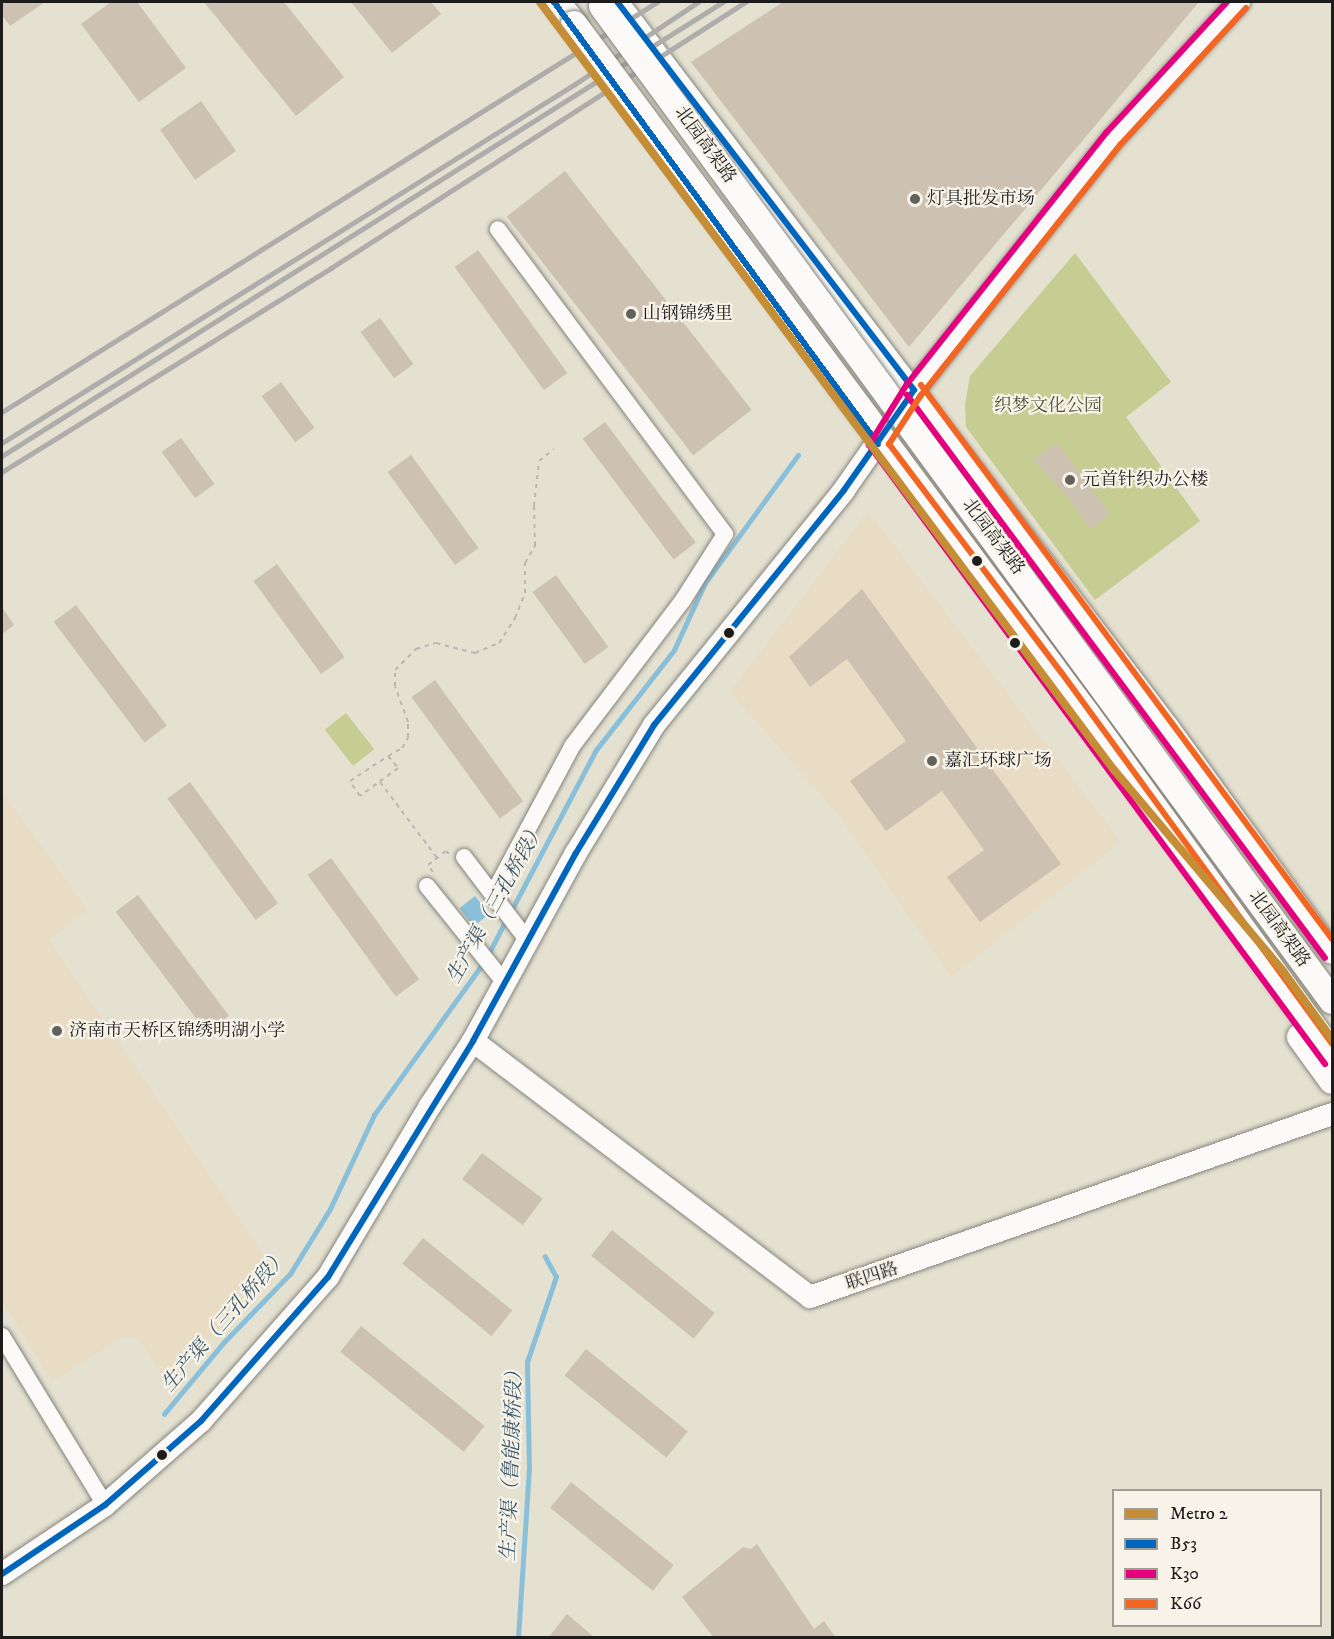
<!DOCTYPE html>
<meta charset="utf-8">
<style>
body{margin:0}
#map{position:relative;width:1334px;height:1639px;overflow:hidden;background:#e4e1d1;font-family:"IM FELL DW Pica","Noto Serif SC",serif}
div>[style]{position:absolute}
.built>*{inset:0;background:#e8dcc4}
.green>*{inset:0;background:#c5cd92;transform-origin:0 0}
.water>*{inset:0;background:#8abfd9;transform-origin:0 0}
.stream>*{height:4.5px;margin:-2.25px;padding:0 2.25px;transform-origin:2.25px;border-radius:2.25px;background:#8abfd9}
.building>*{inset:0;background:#cdc1b1;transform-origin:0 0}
.path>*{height:2px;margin-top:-1px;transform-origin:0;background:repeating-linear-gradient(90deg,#b8b7b5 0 4.5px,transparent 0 9px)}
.roads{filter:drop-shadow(0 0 2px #86857d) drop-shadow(0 0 2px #86857d)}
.minor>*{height:16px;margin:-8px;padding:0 8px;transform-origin:8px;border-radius:8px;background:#fbfaf8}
.major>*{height:22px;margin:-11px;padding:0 11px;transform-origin:11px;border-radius:11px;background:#fbfaf8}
.highway>*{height:26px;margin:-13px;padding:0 13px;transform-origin:13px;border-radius:13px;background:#fbfaf8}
.rail>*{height:4.5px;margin:-2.25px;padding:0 2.25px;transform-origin:2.25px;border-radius:2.25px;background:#aeadab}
.bridges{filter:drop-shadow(0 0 2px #86857d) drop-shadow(0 0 2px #86857d)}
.highway-bridge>*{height:26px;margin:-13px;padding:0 13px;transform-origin:13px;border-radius:13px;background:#fbfaf8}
.bus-1>*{height:6px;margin:-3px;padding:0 3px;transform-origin:3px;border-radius:3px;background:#0065bd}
.bus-2>*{height:6px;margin:-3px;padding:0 3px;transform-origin:3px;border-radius:3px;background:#e5007d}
.bus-3>*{height:6px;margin:-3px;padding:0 3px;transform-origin:3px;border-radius:3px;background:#f26522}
.metro-1>*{height:8px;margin:-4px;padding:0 4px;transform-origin:4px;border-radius:4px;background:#c58d36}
.dots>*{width:16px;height:16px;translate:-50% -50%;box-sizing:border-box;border:3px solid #f7f3e8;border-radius:50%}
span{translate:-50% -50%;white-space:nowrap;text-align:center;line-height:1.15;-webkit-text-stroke:4.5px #f7f3e8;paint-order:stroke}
.street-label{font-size:18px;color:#1c1c1c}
.poi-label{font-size:18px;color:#1c1c1c}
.left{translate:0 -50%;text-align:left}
.park-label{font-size:18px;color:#4e5433}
.water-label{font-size:20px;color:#395769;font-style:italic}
.frame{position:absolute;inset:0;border:3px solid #1c1c1c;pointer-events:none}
.legend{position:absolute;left:1112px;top:1489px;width:210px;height:138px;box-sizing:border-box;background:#f7f3e8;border:2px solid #9f9d96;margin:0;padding:8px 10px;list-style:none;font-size:18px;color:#1c1c1c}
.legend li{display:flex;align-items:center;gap:12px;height:30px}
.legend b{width:30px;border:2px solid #9f9d96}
</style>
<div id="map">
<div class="built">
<i style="clip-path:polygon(868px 511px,1121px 842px,951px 977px,840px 817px,730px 692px)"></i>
<i style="clip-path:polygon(2px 792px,88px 910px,49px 940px,272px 1267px,169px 1386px,139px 1339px,122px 1338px,52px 1381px,2px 1301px)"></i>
</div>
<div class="green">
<i style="clip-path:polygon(1075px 253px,1171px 382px,1126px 417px,1200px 521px,1095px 600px,966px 427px,965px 404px,970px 376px)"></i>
<i style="left:346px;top:713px;width:46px;height:27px;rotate:52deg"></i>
</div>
<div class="water">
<i style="left:475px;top:896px;width:23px;height:20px;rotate:52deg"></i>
</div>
<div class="stream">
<i style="left:510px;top:913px;width:184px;rotate:-62.2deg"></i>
<i style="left:596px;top:750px;width:127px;rotate:-52deg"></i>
<i style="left:674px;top:650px;width:74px;rotate:-65.2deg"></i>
<i style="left:705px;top:583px;width:158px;rotate:-54deg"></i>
<i style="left:488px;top:955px;width:39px;rotate:-63deg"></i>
<i style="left:164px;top:1414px;width:94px;rotate:-50.2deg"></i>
<i style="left:224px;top:1342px;width:95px;rotate:-45.9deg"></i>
<i style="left:290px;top:1274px;width:76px;rotate:-58.4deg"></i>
<i style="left:330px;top:1209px;width:104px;rotate:-64.9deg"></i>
<i style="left:374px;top:1115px;width:188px;rotate:-54.3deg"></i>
<i style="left:518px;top:1638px;width:169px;rotate:-86.3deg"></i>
<i style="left:529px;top:1469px;width:107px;rotate:-91.1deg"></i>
<i style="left:527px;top:1362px;width:90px;rotate:-71.2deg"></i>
<i style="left:556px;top:1277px;width:23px;rotate:-119deg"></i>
</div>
<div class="building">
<i style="clip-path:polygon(2px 2px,45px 2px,10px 26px,2px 15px)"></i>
<i style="clip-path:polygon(111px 2px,137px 2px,186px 68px,139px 102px,81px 24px)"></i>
<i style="clip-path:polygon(204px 2px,284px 2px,344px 77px,296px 116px)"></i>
<i style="clip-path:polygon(351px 2px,431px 2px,441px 14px,392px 53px)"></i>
<i style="clip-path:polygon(783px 2px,1199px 2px,909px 347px,691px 62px)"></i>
<i style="left:201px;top:101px;width:61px;height:50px;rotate:55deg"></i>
<i style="left:565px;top:171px;width:303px;height:74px;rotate:52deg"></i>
<i style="left:478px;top:250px;width:152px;height:29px;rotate:54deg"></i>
<i style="left:380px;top:318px;width:57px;height:24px;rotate:54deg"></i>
<i style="left:281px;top:382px;width:57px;height:24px;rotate:54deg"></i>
<i style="left:605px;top:422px;width:151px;height:28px;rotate:53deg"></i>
<i style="left:181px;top:438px;width:57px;height:24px;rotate:54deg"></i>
<i style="clip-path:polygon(1057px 443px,1110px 514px,1090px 529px,1068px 497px,1033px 460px)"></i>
<i style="left:411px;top:455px;width:115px;height:29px;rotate:54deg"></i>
<i style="left:277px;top:564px;width:115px;height:29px;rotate:54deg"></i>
<i style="left:556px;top:575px;width:89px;height:29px;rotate:54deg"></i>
<i style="clip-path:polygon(862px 589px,1061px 864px,980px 922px,947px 877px,984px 850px,942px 791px,886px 831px,850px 781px,906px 741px,847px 659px,810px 687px,789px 657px)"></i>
<i style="left:76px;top:605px;width:151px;height:28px;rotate:53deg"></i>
<i style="clip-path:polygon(2px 607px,14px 625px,2px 634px)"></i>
<i style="left:435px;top:680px;width:150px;height:29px;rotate:54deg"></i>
<i style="left:190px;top:782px;width:150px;height:28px;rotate:54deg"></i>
<i style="left:331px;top:858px;width:150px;height:29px;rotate:54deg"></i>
<i style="left:138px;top:895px;width:151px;height:28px;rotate:53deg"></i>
<i style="left:482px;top:1153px;width:76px;height:33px;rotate:37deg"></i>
<i style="left:612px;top:1230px;width:132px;height:33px;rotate:39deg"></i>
<i style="left:423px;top:1238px;width:115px;height:33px;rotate:39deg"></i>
<i style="left:361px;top:1326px;width:159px;height:33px;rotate:39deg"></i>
<i style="left:586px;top:1349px;width:131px;height:34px;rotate:39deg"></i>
<i style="left:571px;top:1482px;width:132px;height:33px;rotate:39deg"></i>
<i style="clip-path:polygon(757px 1544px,814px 1629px,824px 1621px,836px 1638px,714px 1638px,682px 1597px,743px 1547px,751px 1549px)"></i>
<i style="clip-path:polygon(567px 1614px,595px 1638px,548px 1638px)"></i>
</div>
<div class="path">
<i style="left:388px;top:756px;width:16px;rotate:50deg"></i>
<i style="left:398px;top:768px;width:47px;rotate:143.6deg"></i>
<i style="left:360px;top:796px;width:18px;rotate:-124deg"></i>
<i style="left:350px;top:781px;width:45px;rotate:-33.3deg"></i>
<i style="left:388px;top:756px;width:16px;rotate:-30deg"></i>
<i style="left:402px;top:748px;width:12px;rotate:-59deg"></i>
<i style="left:408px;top:738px;width:16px;rotate:-90deg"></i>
<i style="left:408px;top:722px;width:38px;rotate:-110deg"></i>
<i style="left:395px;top:686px;width:16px;rotate:-90deg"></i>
<i style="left:395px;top:670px;width:30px;rotate:-45deg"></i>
<i style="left:416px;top:649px;width:21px;rotate:-17deg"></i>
<i style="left:436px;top:643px;width:40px;rotate:14.4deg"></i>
<i style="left:475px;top:653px;width:26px;rotate:-23deg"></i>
<i style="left:499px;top:643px;width:30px;rotate:-57deg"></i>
<i style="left:515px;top:618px;width:27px;rotate:-68deg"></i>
<i style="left:525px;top:593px;width:30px;rotate:-90deg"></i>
<i style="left:525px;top:563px;width:20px;rotate:-60deg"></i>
<i style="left:535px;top:546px;width:40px;rotate:-91.4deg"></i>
<i style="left:534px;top:506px;width:45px;rotate:-83.7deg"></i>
<i style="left:539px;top:461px;width:19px;rotate:-39deg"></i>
<i style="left:380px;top:782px;width:95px;rotate:53.1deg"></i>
<i style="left:433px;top:872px;width:9px;rotate:-126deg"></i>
<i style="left:428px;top:865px;width:23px;rotate:-38deg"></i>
<i style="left:446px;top:851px;width:4px;rotate:45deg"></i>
</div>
<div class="roads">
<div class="minor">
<i style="left:464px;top:857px;width:106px;rotate:52.7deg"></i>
<i style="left:427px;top:886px;width:124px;rotate:51.2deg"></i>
<i style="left:493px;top:894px;width:169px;rotate:-61.8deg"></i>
<i style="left:573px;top:745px;width:182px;rotate:-52.8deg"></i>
<i style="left:683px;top:600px;width:78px;rotate:-57.5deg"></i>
<i style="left:725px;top:534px;width:380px;rotate:-126.7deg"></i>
<i style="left:2px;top:1336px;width:198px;rotate:58.6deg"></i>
</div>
<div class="major">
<i style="left:617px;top:2px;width:911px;rotate:52.77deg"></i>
<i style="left:1168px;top:727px;width:279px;rotate:54deg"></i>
<i style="left:473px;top:1041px;width:423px;rotate:37.2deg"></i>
<i style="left:810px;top:1297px;width:553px;rotate:-19.32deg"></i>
<i style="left:2px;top:1574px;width:124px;rotate:-33.8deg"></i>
<i style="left:105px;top:1505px;width:128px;rotate:-41.2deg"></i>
<i style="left:201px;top:1421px;width:192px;rotate:-48.6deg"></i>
<i style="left:328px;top:1277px;width:199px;rotate:-59.2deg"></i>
<i style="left:430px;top:1106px;width:78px;rotate:-56.5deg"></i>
<i style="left:473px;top:1041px;width:214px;rotate:-61.3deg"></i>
<i style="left:576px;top:853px;width:150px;rotate:-58.6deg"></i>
<i style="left:654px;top:725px;width:302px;rotate:-51deg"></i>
<i style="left:844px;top:490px;width:122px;rotate:-55deg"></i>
<i style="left:914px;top:390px;width:320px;rotate:-51.6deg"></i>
<i style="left:1113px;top:139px;width:186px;rotate:-47.4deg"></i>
</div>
<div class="highway">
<i style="left:557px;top:2px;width:28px;rotate:52deg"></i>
</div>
</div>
<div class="rail">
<i style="left:2px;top:412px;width:773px;rotate:-32.04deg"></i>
<i style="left:2px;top:443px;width:676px;rotate:-32.07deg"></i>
<i style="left:575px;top:84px;width:148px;rotate:-33.7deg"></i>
<i style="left:2px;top:456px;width:852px;rotate:-32.2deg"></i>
<i style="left:2px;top:472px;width:387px;rotate:-31.8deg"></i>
<i style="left:331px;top:268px;width:493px;rotate:-32.7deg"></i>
</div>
<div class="bridges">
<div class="highway-bridge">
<i style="left:602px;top:6px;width:1234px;rotate:53.73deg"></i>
<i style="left:574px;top:24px;width:860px;rotate:53.37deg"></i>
<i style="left:1087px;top:714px;width:417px;rotate:54.1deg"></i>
<i style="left:1300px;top:1037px;width:54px;rotate:54deg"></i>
</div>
</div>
<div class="bus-1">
<i style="left:554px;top:2px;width:548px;rotate:53.76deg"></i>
<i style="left:2px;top:1574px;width:124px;rotate:-33.8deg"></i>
<i style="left:105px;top:1505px;width:128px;rotate:-41.2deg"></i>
<i style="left:201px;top:1421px;width:192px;rotate:-48.6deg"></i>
<i style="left:328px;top:1277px;width:277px;rotate:-58.4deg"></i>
<i style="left:473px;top:1041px;width:214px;rotate:-61.3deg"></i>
<i style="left:576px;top:853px;width:150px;rotate:-58.6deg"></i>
<i style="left:654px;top:725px;width:302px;rotate:-51deg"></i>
<i style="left:844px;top:490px;width:122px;rotate:-55deg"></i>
<i style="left:914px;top:390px;width:489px;rotate:-127.4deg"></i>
</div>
<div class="bus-2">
<i style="left:1227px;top:2px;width:178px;rotate:132.7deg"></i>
<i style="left:1106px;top:133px;width:320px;rotate:128.4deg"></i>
<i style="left:907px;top:384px;width:72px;rotate:121.9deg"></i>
<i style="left:869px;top:445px;width:769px;rotate:53.62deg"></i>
<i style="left:907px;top:395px;width:701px;rotate:53.41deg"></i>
</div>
<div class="bus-3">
<i style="left:1246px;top:8px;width:186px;rotate:132.6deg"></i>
<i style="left:1120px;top:145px;width:320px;rotate:128.5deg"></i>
<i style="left:921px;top:395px;width:59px;rotate:123.1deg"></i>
<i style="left:889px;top:444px;width:286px;rotate:53deg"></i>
<i style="left:1061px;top:672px;width:460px;rotate:53.9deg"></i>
<i style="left:921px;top:385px;width:690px;rotate:53.43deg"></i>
</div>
<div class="metro-1">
<i style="left:540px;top:2px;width:959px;rotate:53.23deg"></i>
<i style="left:1114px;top:770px;width:263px;rotate:49.9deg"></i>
<i style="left:1283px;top:971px;width:84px;rotate:54.2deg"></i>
</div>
<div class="dots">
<i style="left:915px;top:199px;background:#62615b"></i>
<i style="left:631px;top:314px;background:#62615b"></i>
<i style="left:1070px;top:480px;background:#62615b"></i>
<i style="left:977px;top:561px;background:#1c1c1c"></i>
<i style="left:729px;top:633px;background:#1c1c1c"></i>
<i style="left:1015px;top:643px;background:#1c1c1c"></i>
<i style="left:932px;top:761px;background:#62615b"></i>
<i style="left:57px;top:1031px;background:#62615b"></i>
<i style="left:162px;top:1455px;background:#1c1c1c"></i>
</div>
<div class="street-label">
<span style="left:705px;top:145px;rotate:54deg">北园高架路</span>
<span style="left:993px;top:537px;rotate:53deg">北园高架路</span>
<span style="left:1279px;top:929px;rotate:54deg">北园高架路</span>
<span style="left:872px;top:1277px;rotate:-18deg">联四路</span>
</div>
<div class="poi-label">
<span class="left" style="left:927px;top:199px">灯具批发市场</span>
<span class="left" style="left:643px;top:314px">山钢锦绣里</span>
<span class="left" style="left:1082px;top:480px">元首针织办公楼</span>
<span class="left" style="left:944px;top:761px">嘉汇环球广场</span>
<span class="left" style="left:69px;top:1031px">济南市天桥区锦绣明湖小学</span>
</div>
<div class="park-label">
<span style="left:1048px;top:406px">织梦文化公园</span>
</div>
<div class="water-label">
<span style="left:496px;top:903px;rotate:-61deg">生产渠（三孔桥段）</span>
<span style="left:225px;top:1321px;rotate:-49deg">生产渠（三孔桥段）</span>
<span style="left:512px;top:1461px;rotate:-88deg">生产渠（鲁能康桥段）</span>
</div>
<div class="frame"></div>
<ul class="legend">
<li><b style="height:8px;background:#c58d36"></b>Metro 2</li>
<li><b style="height:8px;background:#0065bd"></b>B53</li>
<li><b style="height:8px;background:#e5007d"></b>K30</li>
<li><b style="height:8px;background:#f26522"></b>K66</li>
</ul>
</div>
